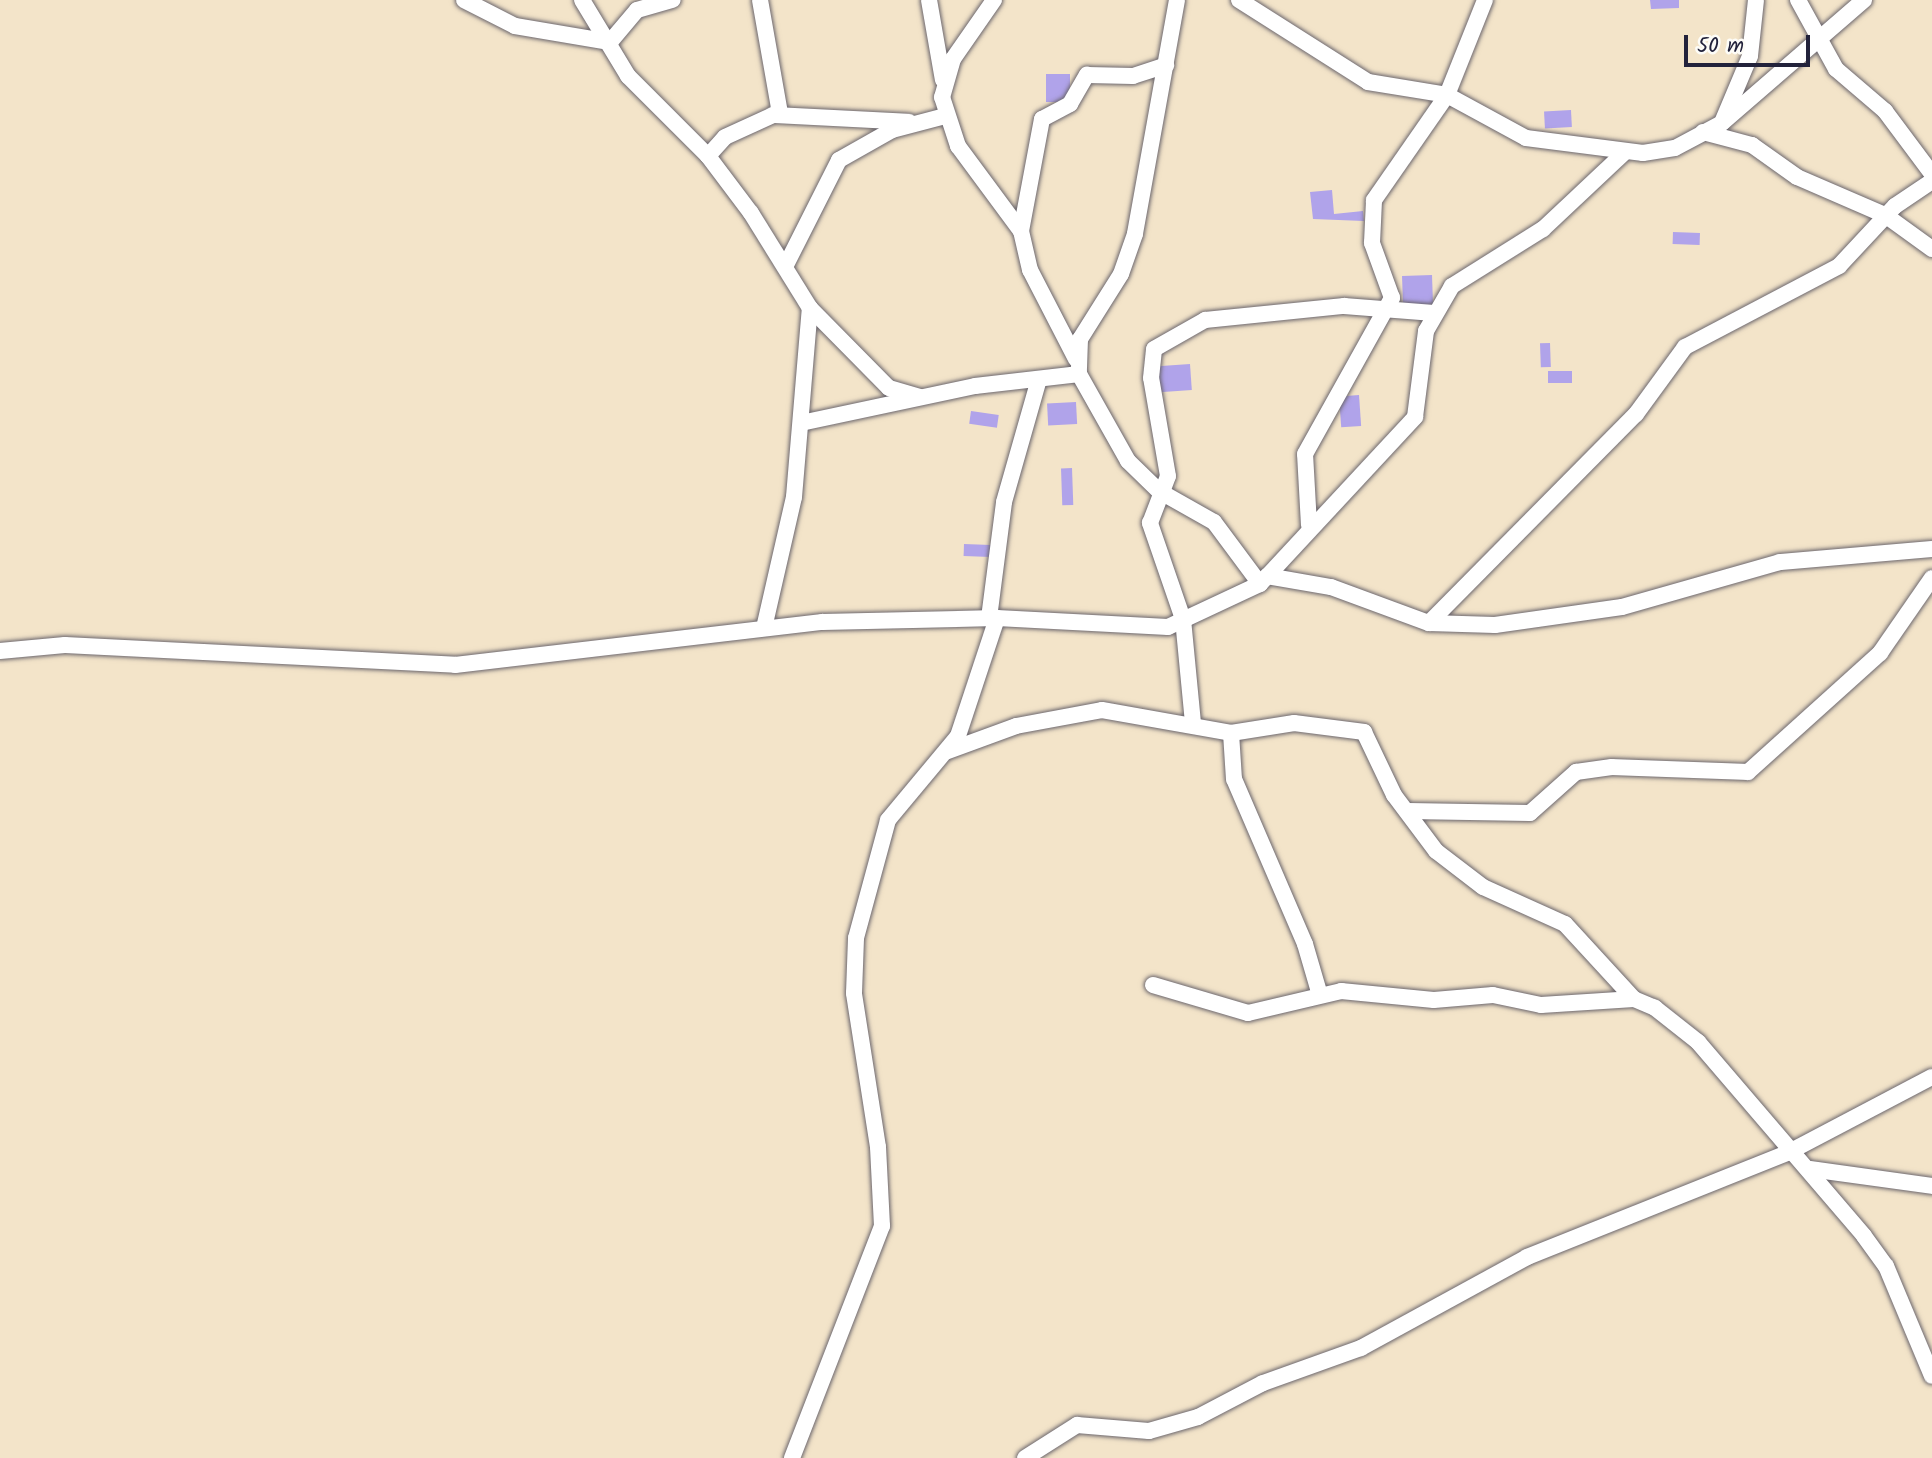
<!DOCTYPE html>
<style>
body{margin:0}
#map{position:relative;width:1932px;height:1458px;overflow:hidden;background:#f3e4c9;font-family:Kalam,sans-serif}
div>[style]{position:absolute}
.building>*{inset:0;background:#b0a3ea;transform-origin:0 0}
.roads{filter:drop-shadow(0 0 2px #6b666d) drop-shadow(0 0 2px #6b666d)}
.minor>*{height:16px;margin:-8px;padding:0 8px;transform-origin:8px;border-radius:8px;background:#fff}
span{translate:-50% -50%;white-space:nowrap;text-align:center;line-height:1.15;-webkit-text-stroke:6px #fdfcf7;paint-order:stroke}
.scale{position:absolute;left:1684px;top:35px;width:126px;height:32px;box-sizing:border-box;border:4px solid #22223b;border-top:0;padding-left:9px;font-size:21px;line-height:24px;white-space:nowrap;color:#22223b;-webkit-text-stroke:5px #fdfcf7;paint-order:stroke}
</style>
<div id="map">
<div class="building">
<i style="clip-path:polygon(1650px 0,1679px 0,1679px 8px,1651px 9px)"></i>
<i style="left:1046px;top:74px;width:24px;height:28px"></i>
<i style="left:1571px;top:110px;width:17px;height:27px;rotate:87deg"></i>
<i style="clip-path:polygon(1332px 190px,1334px 214px,1363px 211px,1364px 221px,1313px 219px,1310px 192px)"></i>
<i style="left:1673px;top:232px;width:27px;height:12px;rotate:2deg"></i>
<i style="left:1432px;top:275px;width:31px;height:30px;rotate:88deg"></i>
<i style="left:1550px;top:343px;width:24px;height:10px;rotate:88deg"></i>
<i style="left:1190px;top:364px;width:26px;height:36px;rotate:86deg"></i>
<i style="left:1548px;top:371px;width:24px;height:12px"></i>
<i style="left:1359px;top:395px;width:31px;height:20px;rotate:86deg"></i>
<i style="left:1076px;top:402px;width:22px;height:29px;rotate:87deg"></i>
<i style="left:971px;top:411px;width:28px;height:13px;rotate:8deg"></i>
<i style="left:1072px;top:468px;width:37px;height:11px;rotate:88deg"></i>
<i style="left:964px;top:544px;width:27px;height:12px;rotate:2deg"></i>
</div>
<div class="roads">
<div class="minor">
<i style="left:464px;top:0;width:57px;rotate:27deg"></i>
<i style="left:515px;top:26px;width:96px;rotate:9.6deg"></i>
<i style="left:610px;top:42px;width:42px;rotate:-49.8deg"></i>
<i style="left:637px;top:10px;width:37px;rotate:-16deg"></i>
<i style="left:582px;top:0;width:89px;rotate:58.8deg"></i>
<i style="left:628px;top:76px;width:113px;rotate:45deg"></i>
<i style="left:708px;top:156px;width:71px;rotate:53deg"></i>
<i style="left:751px;top:213px;width:112px;rotate:58.2deg"></i>
<i style="left:810px;top:308px;width:112px;rotate:45.4deg"></i>
<i style="left:889px;top:388px;width:32px;rotate:16deg"></i>
<i style="left:760px;top:0;width:116px;rotate:80deg"></i>
<i style="left:929px;top:0;width:81px;rotate:80.1deg"></i>
<i style="left:994px;top:0;width:72px;rotate:124.8deg"></i>
<i style="left:953px;top:59px;width:40px;rotate:106deg"></i>
<i style="left:942px;top:97px;width:52px;rotate:71.9deg"></i>
<i style="left:958px;top:146px;width:106px;rotate:53.5deg"></i>
<i style="left:1177px;top:0;width:238px;rotate:100.2deg"></i>
<i style="left:1135px;top:234px;width:42px;rotate:109.3deg"></i>
<i style="left:1121px;top:274px;width:77px;rotate:122.2deg"></i>
<i style="left:1080px;top:339px;width:35px;rotate:92deg"></i>
<i style="left:1079px;top:374px;width:100px;rotate:60.6deg"></i>
<i style="left:1128px;top:461px;width:43px;rotate:44.1deg"></i>
<i style="left:1159px;top:491px;width:63px;rotate:29.4deg"></i>
<i style="left:1214px;top:522px;width:77px;rotate:53.4deg"></i>
<i style="left:1239px;top:0;width:153px;rotate:32.4deg"></i>
<i style="left:1368px;top:82px;width:80px;rotate:9.3deg"></i>
<i style="left:1447px;top:95px;width:90px;rotate:28.6deg"></i>
<i style="left:1526px;top:138px;width:118px;rotate:7.3deg"></i>
<i style="left:1643px;top:153px;width:32px;rotate:-9deg"></i>
<i style="left:1675px;top:148px;width:53px;rotate:-28deg"></i>
<i style="left:1722px;top:123px;width:188px;rotate:-40.9deg"></i>
<i style="left:1798px;top:0;width:79px;rotate:61.2deg"></i>
<i style="left:1836px;top:69px;width:65px;rotate:40.6deg"></i>
<i style="left:1885px;top:111px;width:79px;rotate:53.3deg"></i>
<i style="left:1723px;top:120px;width:69px;rotate:-67.1deg"></i>
<i style="left:1750px;top:56px;width:56px;rotate:-83.9deg"></i>
<i style="left:1703px;top:132px;width:51px;rotate:14.9deg"></i>
<i style="left:1752px;top:145px;width:55px;rotate:35.4deg"></i>
<i style="left:1797px;top:177px;width:96px;rotate:23.4deg"></i>
<i style="left:1885px;top:215px;width:58px;rotate:35.9deg"></i>
<i style="left:708px;top:156px;width:25px;rotate:-48deg"></i>
<i style="left:725px;top:137px;width:53px;rotate:-24.6deg"></i>
<i style="left:773px;top:115px;width:136px;rotate:2.9deg"></i>
<i style="left:785px;top:267px;width:120px;rotate:-63.2deg"></i>
<i style="left:839px;top:160px;width:61px;rotate:-29.5deg"></i>
<i style="left:892px;top:130px;width:55px;rotate:-14.8deg"></i>
<i style="left:1076px;top:359px;width:100px;rotate:-117.3deg"></i>
<i style="left:1030px;top:270px;width:40px;rotate:-103deg"></i>
<i style="left:1021px;top:231px;width:114px;rotate:-79.4deg"></i>
<i style="left:1042px;top:119px;width:32px;rotate:-28deg"></i>
<i style="left:1070px;top:104px;width:34px;rotate:-60deg"></i>
<i style="left:1087px;top:75px;width:46px;rotate:1.2deg"></i>
<i style="left:1133px;top:76px;width:35px;rotate:-18deg"></i>
<i style="left:801px;top:423px;width:178px;rotate:-12deg"></i>
<i style="left:975px;top:386px;width:105px;rotate:-6.6deg"></i>
<i style="left:1309px;top:525px;width:71px;rotate:-93.2deg"></i>
<i style="left:1305px;top:454px;width:179px;rotate:-60.9deg"></i>
<i style="left:1392px;top:298px;width:59px;rotate:-110deg"></i>
<i style="left:1372px;top:243px;width:43px;rotate:-87.3deg"></i>
<i style="left:1374px;top:200px;width:128px;rotate:-55.2deg"></i>
<i style="left:1447px;top:95px;width:102px;rotate:-68.2deg"></i>
<i style="left:1267px;top:576px;width:65px;rotate:9.8deg"></i>
<i style="left:1331px;top:587px;width:104px;rotate:20.2deg"></i>
<i style="left:1429px;top:623px;width:66px;rotate:1.7deg"></i>
<i style="left:1495px;top:625px;width:128px;rotate:-8.1deg"></i>
<i style="left:1622px;top:607px;width:164px;rotate:-15.9deg"></i>
<i style="left:1780px;top:562px;width:153px;rotate:-4.9deg"></i>
<i style="left:989px;top:618px;width:117px;rotate:-82.6deg"></i>
<i style="left:1004px;top:502px;width:128px;rotate:-74.1deg"></i>
<i style="left:1429px;top:623px;width:294px;rotate:-45.3deg"></i>
<i style="left:1636px;top:414px;width:83px;rotate:-53.8deg"></i>
<i style="left:1685px;top:347px;width:174px;rotate:-27.7deg"></i>
<i style="left:1839px;top:266px;width:82px;rotate:-47deg"></i>
<i style="left:1895px;top:206px;width:45px;rotate:-34deg"></i>
<i style="left:764px;top:628px;width:134px;rotate:-77.1deg"></i>
<i style="left:794px;top:497px;width:190px;rotate:-85.2deg"></i>
<i style="left:0;top:651px;width:65px;rotate:-5.3deg"></i>
<i style="left:65px;top:645px;width:391px;rotate:2.9deg"></i>
<i style="left:455px;top:665px;width:370px;rotate:-6.7deg"></i>
<i style="left:822px;top:622px;width:175px;rotate:-1.3deg"></i>
<i style="left:997px;top:618px;width:171px;rotate:3deg"></i>
<i style="left:1168px;top:627px;width:102px;rotate:-25.1deg"></i>
<i style="left:1260px;top:584px;width:228px;rotate:-47.1deg"></i>
<i style="left:1415px;top:417px;width:87px;rotate:-82.7deg"></i>
<i style="left:1426px;top:331px;width:52px;rotate:-60deg"></i>
<i style="left:1452px;top:286px;width:107px;rotate:-32.1deg"></i>
<i style="left:1543px;top:229px;width:111px;rotate:-43.2deg"></i>
<i style="left:1193px;top:723px;width:104px;rotate:-95.5deg"></i>
<i style="left:1183px;top:619px;width:102px;rotate:-109deg"></i>
<i style="left:1150px;top:523px;width:50px;rotate:-69deg"></i>
<i style="left:1168px;top:476px;width:99px;rotate:-99.8deg"></i>
<i style="left:1151px;top:378px;width:29px;rotate:-84deg"></i>
<i style="left:1154px;top:349px;width:59px;rotate:-29.6deg"></i>
<i style="left:1205px;top:320px;width:140px;rotate:-5.8deg"></i>
<i style="left:1344px;top:306px;width:90px;rotate:4.4deg"></i>
<i style="left:1231px;top:733px;width:46px;rotate:86.3deg"></i>
<i style="left:1234px;top:779px;width:180px;rotate:66.7deg"></i>
<i style="left:1305px;top:944px;width:50px;rotate:73.7deg"></i>
<i style="left:948px;top:751px;width:72px;rotate:-20.2deg"></i>
<i style="left:1016px;top:726px;width:87px;rotate:-10.5deg"></i>
<i style="left:1102px;top:710px;width:131px;rotate:10.1deg"></i>
<i style="left:1231px;top:733px;width:64px;rotate:-9deg"></i>
<i style="left:1294px;top:723px;width:71px;rotate:7.3deg"></i>
<i style="left:1364px;top:732px;width:70px;rotate:64.5deg"></i>
<i style="left:1394px;top:795px;width:70px;rotate:53.1deg"></i>
<i style="left:1436px;top:851px;width:59px;rotate:37.5deg"></i>
<i style="left:1483px;top:887px;width:90px;rotate:24.3deg"></i>
<i style="left:1565px;top:924px;width:102px;rotate:47.4deg"></i>
<i style="left:1408px;top:811px;width:122px;rotate:0.9deg"></i>
<i style="left:1530px;top:813px;width:62px;rotate:-41.7deg"></i>
<i style="left:1576px;top:772px;width:36px;rotate:-8deg"></i>
<i style="left:1612px;top:767px;width:136px;rotate:2.1deg"></i>
<i style="left:1748px;top:772px;width:178px;rotate:-42deg"></i>
<i style="left:1880px;top:653px;width:91px;rotate:-55.3deg"></i>
<i style="left:1153px;top:985px;width:99px;rotate:16.4deg"></i>
<i style="left:1248px;top:1013px;width:96px;rotate:-13.3deg"></i>
<i style="left:1341px;top:991px;width:93px;rotate:5.5deg"></i>
<i style="left:1434px;top:1000px;width:59px;rotate:-4.8deg"></i>
<i style="left:1493px;top:995px;width:49px;rotate:11.8deg"></i>
<i style="left:1541px;top:1005px;width:93px;rotate:-3.7deg"></i>
<i style="left:1634px;top:999px;width:23px;rotate:23deg"></i>
<i style="left:1655px;top:1008px;width:55px;rotate:38.3deg"></i>
<i style="left:1698px;top:1042px;width:255px;rotate:49.4deg"></i>
<i style="left:1864px;top:1236px;width:37px;rotate:54deg"></i>
<i style="left:1886px;top:1266px;width:119px;rotate:67.3deg"></i>
<i style="left:1810px;top:1169px;width:123px;rotate:7.9deg"></i>
<i style="left:792px;top:1458px;width:249px;rotate:-68.8deg"></i>
<i style="left:882px;top:1226px;width:79px;rotate:-92.9deg"></i>
<i style="left:878px;top:1147px;width:156px;rotate:-98.9deg"></i>
<i style="left:854px;top:993px;width:55px;rotate:-87.9deg"></i>
<i style="left:856px;top:938px;width:122px;rotate:-74.8deg"></i>
<i style="left:888px;top:820px;width:109px;rotate:-50.2deg"></i>
<i style="left:958px;top:736px;width:124px;rotate:-71.7deg"></i>
<i style="left:1025px;top:1458px;width:62px;rotate:-32.4deg"></i>
<i style="left:1077px;top:1425px;width:72px;rotate:4.8deg"></i>
<i style="left:1149px;top:1431px;width:51px;rotate:-15.9deg"></i>
<i style="left:1198px;top:1417px;width:73px;rotate:-27.6deg"></i>
<i style="left:1263px;top:1383px;width:104px;rotate:-19.7deg"></i>
<i style="left:1361px;top:1348px;width:189px;rotate:-28.7deg"></i>
<i style="left:1527px;top:1257px;width:282px;rotate:-21.8deg"></i>
<i style="left:1789px;top:1152px;width:161px;rotate:-27.7deg"></i>
</div>
</div>
<div class="scale">50 m</div>
</div>
